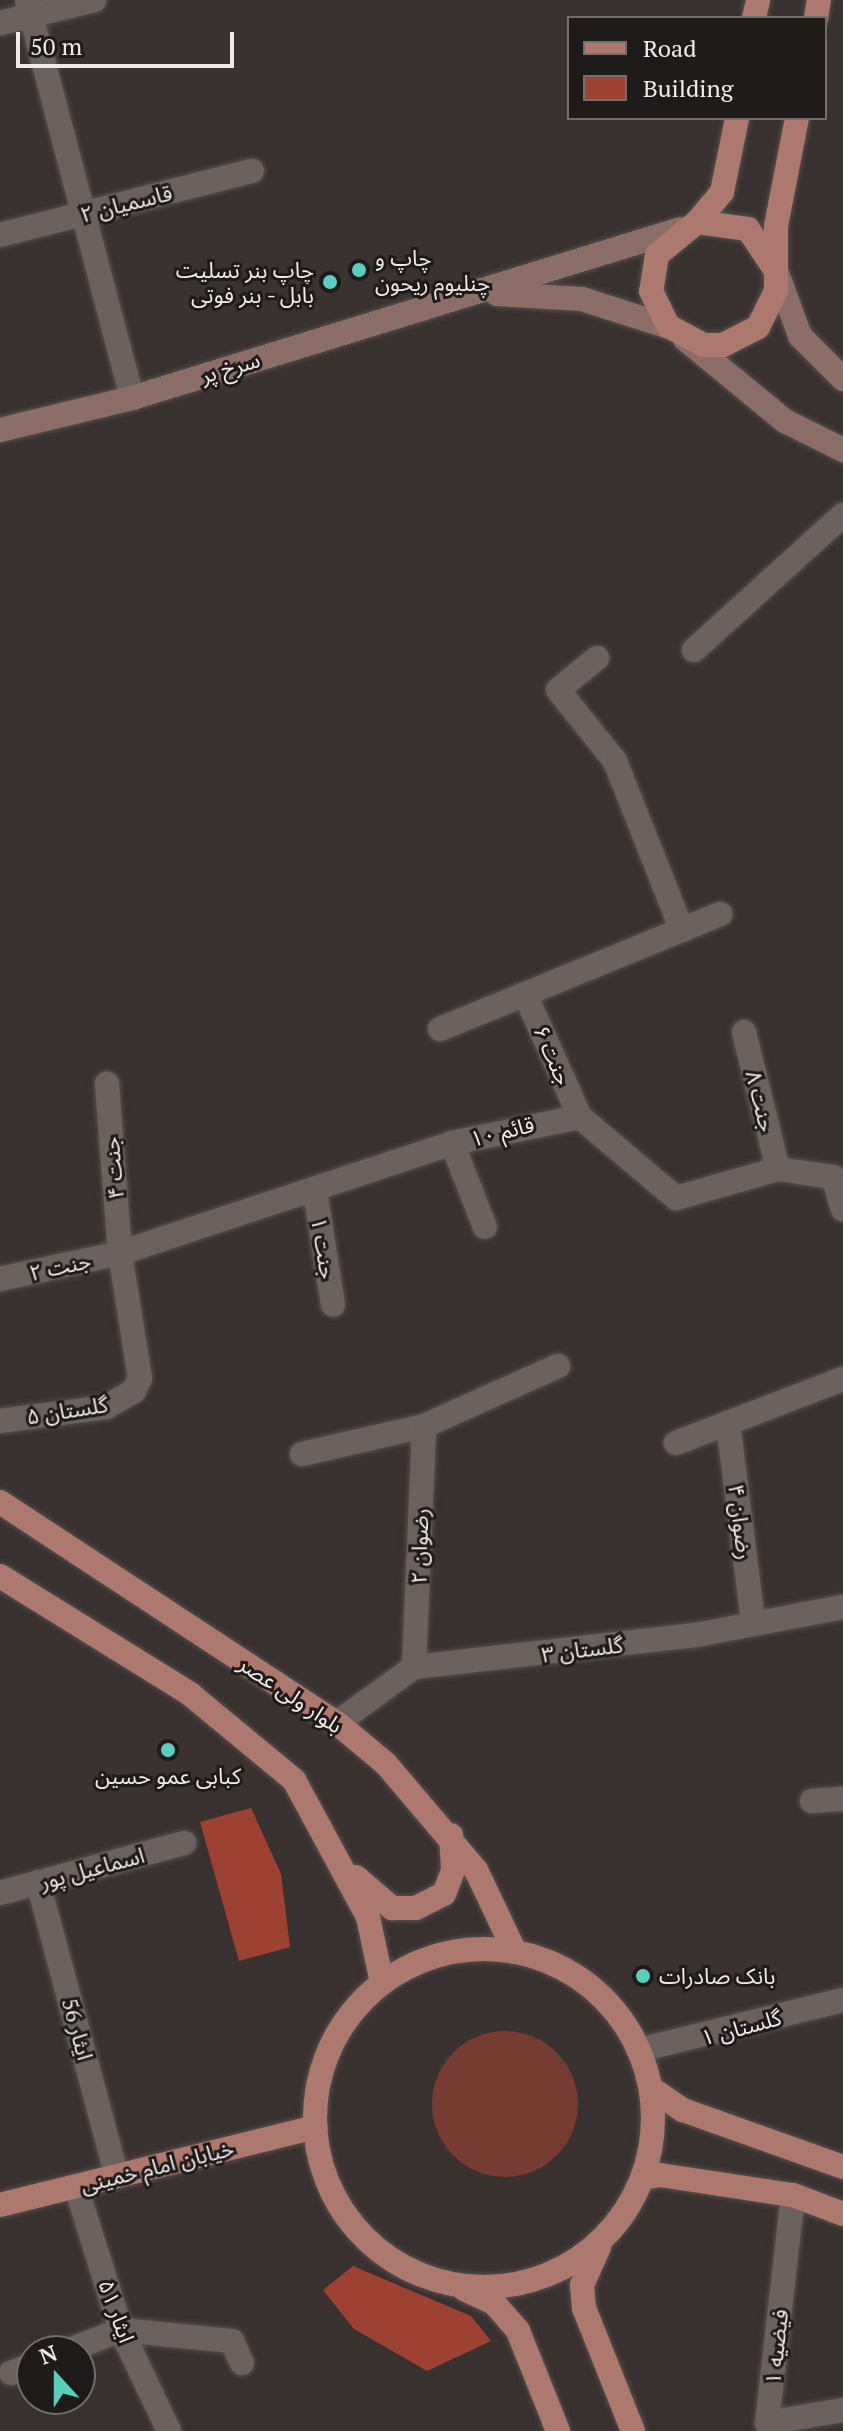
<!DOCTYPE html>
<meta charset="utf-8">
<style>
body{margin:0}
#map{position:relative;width:843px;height:2431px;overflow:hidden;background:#3a3230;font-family:"PT Serif","Noto Sans Arabic",serif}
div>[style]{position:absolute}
.green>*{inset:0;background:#763c31}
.round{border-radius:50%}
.building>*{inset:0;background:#9d4232}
.roads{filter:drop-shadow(0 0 2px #57504e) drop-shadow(0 0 2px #57504e)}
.minor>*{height:24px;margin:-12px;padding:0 12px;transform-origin:12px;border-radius:12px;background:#6b6260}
.secondary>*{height:24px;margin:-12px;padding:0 12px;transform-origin:12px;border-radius:12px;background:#8c6e68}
.primary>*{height:24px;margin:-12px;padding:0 12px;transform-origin:12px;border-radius:12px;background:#ad796f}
.primary>.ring{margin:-12px;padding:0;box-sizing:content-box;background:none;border:24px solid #ad796f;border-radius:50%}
.dots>*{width:22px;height:22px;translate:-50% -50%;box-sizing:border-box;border:4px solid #1e1b1a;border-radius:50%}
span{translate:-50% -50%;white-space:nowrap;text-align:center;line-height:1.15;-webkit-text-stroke:6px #1e1b1a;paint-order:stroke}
.street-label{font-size:22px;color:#efeae8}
.poi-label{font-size:22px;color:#efeae8}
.left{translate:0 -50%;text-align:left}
.right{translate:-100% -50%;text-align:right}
.legend{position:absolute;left:567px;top:16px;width:260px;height:104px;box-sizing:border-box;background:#1e1b1a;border:2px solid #726e6c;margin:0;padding:10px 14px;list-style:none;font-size:24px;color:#efeae8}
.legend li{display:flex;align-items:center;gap:16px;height:40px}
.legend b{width:40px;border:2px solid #726e6c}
.north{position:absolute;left:16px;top:2335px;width:80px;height:80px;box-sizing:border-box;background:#1e1b1a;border:2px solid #726e6c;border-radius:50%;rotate:339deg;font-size:22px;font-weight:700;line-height:32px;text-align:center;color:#efeae8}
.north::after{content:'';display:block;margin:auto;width:28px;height:36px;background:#5acebd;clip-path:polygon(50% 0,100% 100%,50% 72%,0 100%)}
.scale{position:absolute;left:16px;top:32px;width:218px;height:36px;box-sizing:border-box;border:4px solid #efeae8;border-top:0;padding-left:10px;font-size:24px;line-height:28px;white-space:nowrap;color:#efeae8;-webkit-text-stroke:6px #1e1b1a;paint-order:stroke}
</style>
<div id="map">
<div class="green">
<i class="round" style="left:432px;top:2031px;width:146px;height:146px"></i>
</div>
<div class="building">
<i style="clip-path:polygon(251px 1808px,281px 1874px,290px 1947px,239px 1961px,200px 1822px)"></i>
<i style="clip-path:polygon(353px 2266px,471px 2316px,491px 2341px,427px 2371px,354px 2329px,323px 2290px)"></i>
</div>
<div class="roads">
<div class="minor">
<i style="left:27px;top:0;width:412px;rotate:75.2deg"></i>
<i style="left:0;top:23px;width:97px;rotate:-13.7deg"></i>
<i style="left:0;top:235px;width:260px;rotate:-14.3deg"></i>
<i style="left:694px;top:650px;width:201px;rotate:-42.2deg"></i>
<i style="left:597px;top:658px;width:50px;rotate:140.6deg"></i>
<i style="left:558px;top:690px;width:91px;rotate:51.2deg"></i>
<i style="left:615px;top:761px;width:182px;rotate:68.4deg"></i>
<i style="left:525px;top:994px;width:135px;rotate:65.9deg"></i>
<i style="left:440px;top:1029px;width:303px;rotate:-22.3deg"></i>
<i style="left:744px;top:1032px;width:141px;rotate:76.1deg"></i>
<i style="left:452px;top:1143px;width:90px;rotate:68.6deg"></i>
<i style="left:315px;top:1191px;width:115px;rotate:81deg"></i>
<i style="left:0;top:1279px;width:123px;rotate:-12.2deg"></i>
<i style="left:120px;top:1253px;width:350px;rotate:-18.3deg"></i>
<i style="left:452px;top:1143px;width:131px;rotate:-11.5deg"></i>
<i style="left:580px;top:1117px;width:126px;rotate:40.2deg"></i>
<i style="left:676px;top:1198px;width:106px;rotate:-15.9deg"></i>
<i style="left:778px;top:1169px;width:56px;rotate:8.3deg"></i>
<i style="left:833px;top:1177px;width:34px;rotate:73deg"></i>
<i style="left:0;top:1421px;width:107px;rotate:-7.5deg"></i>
<i style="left:106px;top:1407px;width:32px;rotate:-30deg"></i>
<i style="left:134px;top:1391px;width:14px;rotate:-65deg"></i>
<i style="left:140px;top:1378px;width:127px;rotate:-99.1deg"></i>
<i style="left:120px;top:1253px;width:170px;rotate:-94.4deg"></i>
<i style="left:728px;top:1423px;width:200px;rotate:82.8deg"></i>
<i style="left:676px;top:1443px;width:179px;rotate:-21deg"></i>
<i style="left:302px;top:1454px;width:125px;rotate:-12.9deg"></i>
<i style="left:424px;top:1426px;width:147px;rotate:-24.1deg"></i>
<i style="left:414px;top:1667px;width:241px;rotate:-87.6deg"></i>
<i style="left:337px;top:1723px;width:95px;rotate:-36deg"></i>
<i style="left:414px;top:1667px;width:284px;rotate:-6.5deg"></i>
<i style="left:696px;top:1635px;width:150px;rotate:-10.8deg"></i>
<i style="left:812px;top:1801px;width:31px;rotate:-4deg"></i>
<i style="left:38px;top:1882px;width:304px;rotate:75deg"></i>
<i style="left:0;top:1893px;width:191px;rotate:-15.2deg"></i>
<i style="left:639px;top:2050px;width:210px;rotate:-13.8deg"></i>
<i style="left:76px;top:2187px;width:150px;rotate:72.5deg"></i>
<i style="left:121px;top:2330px;width:112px;rotate:64.6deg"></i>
<i style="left:793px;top:2195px;width:229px;rotate:96.5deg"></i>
<i style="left:767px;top:2423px;width:77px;rotate:-9.7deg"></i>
<i style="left:67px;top:2351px;width:58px;rotate:-21.3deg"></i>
<i style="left:121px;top:2330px;width:112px;rotate:5.7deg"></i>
<i style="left:232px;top:2341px;width:24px;rotate:66deg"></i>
<i style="left:11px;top:2373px;width:22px;rotate:-21deg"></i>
</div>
<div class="secondary">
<i style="left:777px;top:273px;width:67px;rotate:69.9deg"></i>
<i style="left:800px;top:336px;width:61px;rotate:45deg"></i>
<i style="left:497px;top:294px;width:85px;rotate:3.4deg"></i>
<i style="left:582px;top:299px;width:91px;rotate:17.8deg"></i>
<i style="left:685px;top:339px;width:129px;rotate:39.4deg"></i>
<i style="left:785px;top:421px;width:65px;rotate:26.6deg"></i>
<i style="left:0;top:430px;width:136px;rotate:-13.6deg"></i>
<i style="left:132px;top:398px;width:574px;rotate:-17.11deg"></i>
</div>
<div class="primary">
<i style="left:754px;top:18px;width:18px;rotate:-77deg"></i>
<i style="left:816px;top:18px;width:18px;rotate:-81deg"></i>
<i style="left:697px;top:222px;width:39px;rotate:-50deg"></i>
<i style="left:722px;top:192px;width:76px;rotate:-78.5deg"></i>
<i style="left:776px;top:271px;width:50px;rotate:-123.7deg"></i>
<i style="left:748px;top:229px;width:51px;rotate:-172.2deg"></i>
<i style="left:697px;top:222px;width:52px;rotate:140.5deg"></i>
<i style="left:657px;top:255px;width:36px;rotate:99deg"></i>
<i style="left:651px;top:291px;width:39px;rotate:64deg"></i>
<i style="left:668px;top:326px;width:40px;rotate:28deg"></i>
<i style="left:703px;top:345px;width:20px"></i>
<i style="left:723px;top:345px;width:39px;rotate:-27deg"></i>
<i style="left:758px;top:327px;width:40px;rotate:-63.4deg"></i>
<i style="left:776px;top:291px;width:65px;rotate:-90deg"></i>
<i style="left:776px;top:226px;width:110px;rotate:-79deg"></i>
<i style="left:0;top:1502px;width:403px;rotate:33.3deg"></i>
<i style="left:337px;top:1723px;width:64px;rotate:39.9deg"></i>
<i style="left:386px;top:1764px;width:139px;rotate:49.7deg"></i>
<i style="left:476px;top:1870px;width:91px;rotate:64.6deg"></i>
<i style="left:0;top:1576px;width:224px;rotate:31.8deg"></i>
<i style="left:190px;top:1694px;width:135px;rotate:39.6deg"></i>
<i style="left:294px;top:1780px;width:156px;rotate:61.6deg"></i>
<i style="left:368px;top:1917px;width:67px;rotate:78deg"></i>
<i style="left:356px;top:1877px;width:48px;rotate:40.7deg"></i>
<i style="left:392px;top:1908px;width:24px"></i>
<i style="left:416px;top:1908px;width:31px;rotate:-27deg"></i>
<i style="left:444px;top:1894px;width:26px;rotate:-69deg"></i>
<i style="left:453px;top:1870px;width:35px;rotate:-93deg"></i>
<i class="ring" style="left:315px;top:1949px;width:314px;height:314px"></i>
<i style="left:651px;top:2088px;width:39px;rotate:35deg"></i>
<i style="left:683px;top:2110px;width:170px;rotate:19.6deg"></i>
<i style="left:642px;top:2178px;width:18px;rotate:-9deg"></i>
<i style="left:660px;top:2175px;width:134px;rotate:8.6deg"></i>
<i style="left:793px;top:2195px;width:53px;rotate:20.8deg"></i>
<i style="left:0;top:2205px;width:325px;rotate:-13.9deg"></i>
<i style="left:599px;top:2247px;width:42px;rotate:114.1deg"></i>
<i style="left:582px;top:2285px;width:23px;rotate:85deg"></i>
<i style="left:584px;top:2308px;width:132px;rotate:68.3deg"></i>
<i style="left:464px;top:2289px;width:33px;rotate:25deg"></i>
<i style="left:494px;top:2303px;width:37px;rotate:49deg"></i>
<i style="left:518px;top:2331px;width:108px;rotate:68.2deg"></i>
</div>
</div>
<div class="dots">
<i style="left:359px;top:270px;background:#5acebd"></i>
<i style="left:330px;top:282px;background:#5acebd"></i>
<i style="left:168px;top:1750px;background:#5acebd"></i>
<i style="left:643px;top:1976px;background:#5acebd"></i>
</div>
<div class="street-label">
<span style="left:126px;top:203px;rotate:-14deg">قاسمیان ۲</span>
<span style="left:230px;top:367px;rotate:-17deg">سرخ پر</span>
<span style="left:553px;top:1055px;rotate:66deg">جنت ۶</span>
<span style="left:761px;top:1101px;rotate:76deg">جنت ۸</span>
<span style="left:502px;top:1131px;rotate:-14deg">قائم ۱۰</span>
<span style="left:113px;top:1168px;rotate:-95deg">جنت ۴</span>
<span style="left:324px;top:1248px;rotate:81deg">جنت ۱</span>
<span style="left:60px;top:1266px;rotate:-12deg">جنت ۲</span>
<span style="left:67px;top:1410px;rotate:-9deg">گلستان ۵</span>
<span style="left:741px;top:1522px;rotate:83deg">رضوان ۴</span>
<span style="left:419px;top:1546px;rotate:-88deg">رضوان ۲</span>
<span style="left:582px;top:1649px;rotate:-7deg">گلستان ۳</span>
<span style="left:291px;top:1694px;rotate:34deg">بلوار ولی عصر</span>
<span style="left:92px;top:1868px;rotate:-15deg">اسماعیل پور</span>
<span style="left:741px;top:2027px;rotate:-15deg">گلستان ۱</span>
<span style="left:78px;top:2029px;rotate:75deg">ایثار 56</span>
<span style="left:157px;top:2166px;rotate:-14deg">خیابان امام خمینی</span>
<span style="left:117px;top:2311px;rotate:70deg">ایثار ۵۱</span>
<span style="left:776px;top:2347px;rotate:-84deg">فیضیه ۱</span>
</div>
<div class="poi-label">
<span class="left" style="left:375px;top:270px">چاپ و<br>چنلیوم ریحون</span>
<span class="right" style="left:314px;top:282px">چاپ بنر تسلیت<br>بابل - بنر فوتی</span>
<span style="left:168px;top:1776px">کبابی عمو حسین</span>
<span class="left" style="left:659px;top:1976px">بانک صادرات</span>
</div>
<ul class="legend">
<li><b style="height:10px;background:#ad796f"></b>Road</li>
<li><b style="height:22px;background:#9d4232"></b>Building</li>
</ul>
<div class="north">N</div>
<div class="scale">50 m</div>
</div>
